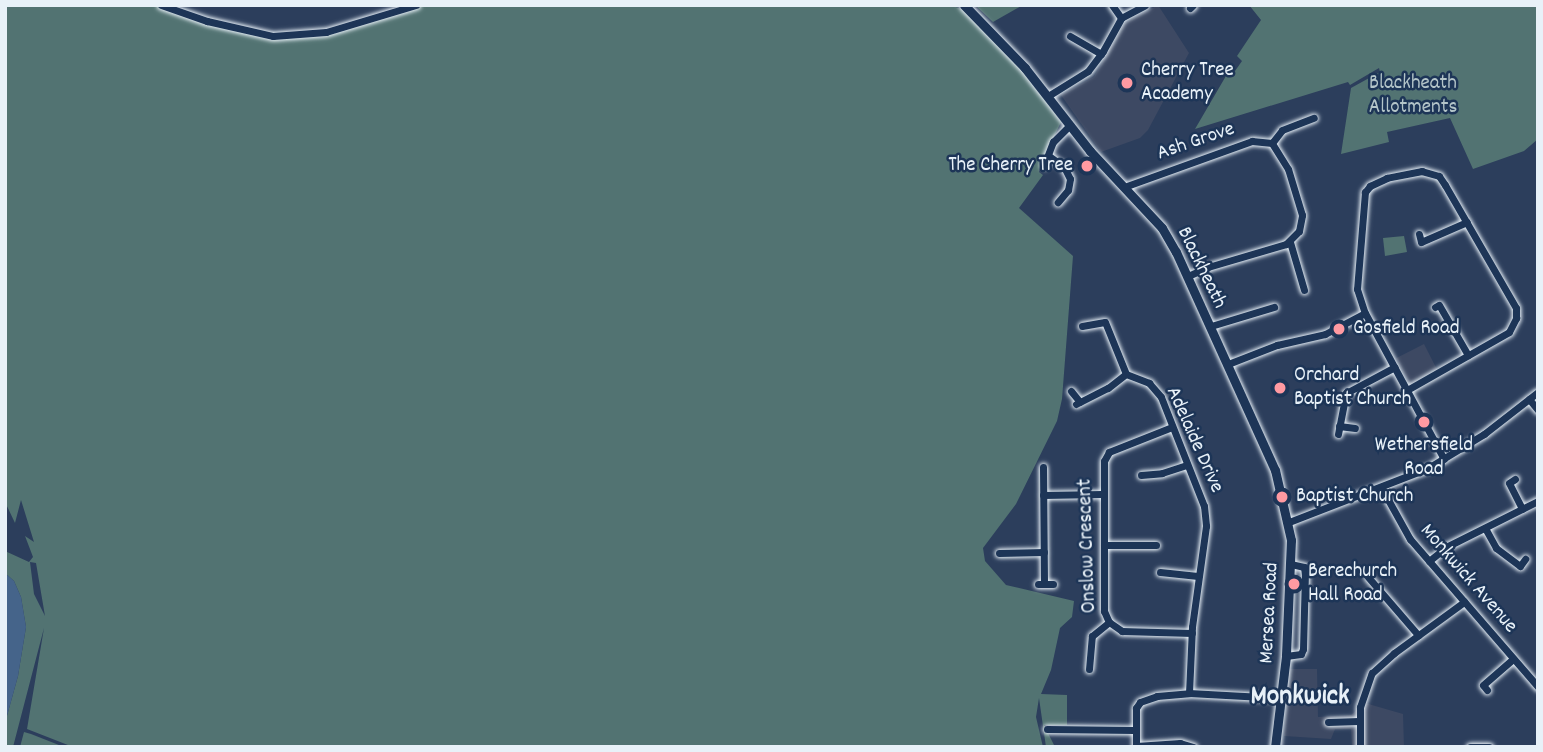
<!DOCTYPE html>
<style>
body{margin:0}
#map{position:relative;width:1543px;height:752px;overflow:hidden;background:#2c3e5c;font-family:Dekko,sans-serif}
div>[style]{position:absolute}
.built>*{inset:0;background:#3d4963;transform-origin:0 0}
.green>*{inset:0;background:#527372}
.water>*{inset:0;background:#45648a}
.roads{filter:drop-shadow(0 0 2px #e8f1f8) drop-shadow(0 0 2px #e8f1f8)}
.minor>*{height:7px;margin:-3.5px;padding:0 3.5px;transform-origin:3.5px;border-radius:3.5px;background:#1d3557}
.major>*{height:9px;margin:-4.5px;padding:0 4.5px;transform-origin:4.5px;border-radius:4.5px;background:#1d3557}
.dots>*{width:19px;height:19px;translate:-50% -50%;box-sizing:border-box;border:4px solid #1d3557;border-radius:50%}
span{translate:-50% -50%;white-space:nowrap;text-align:center;line-height:1.15;-webkit-text-stroke:5px #1d3557;paint-order:stroke}
.poi-label{font-size:21px;color:#e8f1f8}
.left{translate:0 -50%;text-align:left}
.right{translate:-100% -50%;text-align:right}
.park-label{font-size:21px;color:#b4c5c9}
.street-label{font-size:21px;color:#e8f1f8}
.district-label{font-size:28px;color:#e8f1f8;font-weight:700}
.frame{position:absolute;inset:0;border:7px solid #e8f1f8;pointer-events:none}
</style>
<div id="map">
<div class="built">
<i style="clip-path:polygon(1158px 5px,1189px 53px,1148px 130px,1140px 138px,1101px 152px,1061px 95px,1094px 77px,1125px 23px)"></i>
<i style="left:1424px;top:344px;width:29px;height:31px;rotate:63deg"></i>
<i style="clip-path:polygon(1288px 669px,1317px 669px,1318px 717px,1351px 715px,1365px 703px,1403px 714px,1404px 747px,1352px 747px,1351px 729px,1335px 729px,1331px 739px,1284px 736px)"></i>
</div>
<div class="green">
<i style="clip-path:polygon(evenodd,5px 5px,161px 5px,273px 36px,326px 32px,416px 5px,950px 5px,964px 10px,1022px 69px,1061px 122px,1040px 166px,1039px 172px,1043px 175px,1019px 208px,1073px 256px,1062px 399px,1057px 421px,1016px 504px,983px 548px,985px 561px,1006px 585px,1074px 601px,1072px 617px,1060px 628px,1051px 670px,1041px 694px,1067px 695px,1067px 725px,1044px 725px,1055px 747px,1046px 747px,1039px 698px,1036px 717px,1043px 747px,73px 747px,27px 729px,44px 628px,13px 747px,5px 747px,5px 723px,18px 676px,26px 627px,21px 597px,14px 581px,5px 573px,5px 551px,29px 562px,33px 557px,25px 536px,34px 542px,21px 500px,15px 523px,5px 502px,5px 5px,30px 562px,36px 563px,45px 616px,34px 594px,30px 562px)"></i>
<i style="clip-path:polygon(975px 5px,1023px 5px,993px 22px)"></i>
<i style="clip-path:polygon(1249px 5px,1538px 5px,1538px 139px,1524px 151px,1473px 169px,1450px 118px,1387px 132px,1389px 142px,1341px 154px,1351px 88px,1380px 72px,1379px 68px,1350px 85px,1348px 82px,1195px 129px,1230px 69px,1235px 71px,1242px 61px,1237px 56px,1261px 20px)"></i>
<i style="clip-path:polygon(1404px 236px,1407px 252px,1385px 256px,1383px 238px)"></i>
<i style="clip-path:polygon(24px 732px,31px 734px,64px 747px,20px 747px)"></i>
</div>
<div class="water">
<i style="clip-path:polygon(5px 573px,14px 581px,21px 597px,26px 627px,18px 676px,5px 723px)"></i>
</div>
<div class="roads">
<div class="minor">
<i style="left:161px;top:5px;width:49px;rotate:19.2deg"></i>
<i style="left:207px;top:21px;width:68px;rotate:12.8deg"></i>
<i style="left:273px;top:36px;width:53px;rotate:-4.3deg"></i>
<i style="left:326px;top:32px;width:94px;rotate:-16.7deg"></i>
<i style="left:1112px;top:5px;width:16px;rotate:55deg"></i>
<i style="left:1190px;top:8px;width:4px;rotate:-45deg"></i>
<i style="left:1070px;top:36px;width:36px;rotate:30deg"></i>
<i style="left:1048px;top:96px;width:47px;rotate:-32deg"></i>
<i style="left:1088px;top:71px;width:25px;rotate:-53deg"></i>
<i style="left:1103px;top:51px;width:38px;rotate:-61deg"></i>
<i style="left:1121px;top:18px;width:27px;rotate:-28deg"></i>
<i style="left:1049px;top:156px;width:19px;rotate:36deg"></i>
<i style="left:1064px;top:167px;width:13px;rotate:63deg"></i>
<i style="left:1070px;top:179px;width:11px;rotate:100deg"></i>
<i style="left:1068px;top:190px;width:16px;rotate:130deg"></i>
<i style="left:1044px;top:165px;width:25px;rotate:-69deg"></i>
<i style="left:1053px;top:142px;width:24px;rotate:-45deg"></i>
<i style="left:1124px;top:187px;width:136px;rotate:-19.8deg"></i>
<i style="left:1252px;top:141px;width:20px;rotate:6deg"></i>
<i style="left:1272px;top:143px;width:16px;rotate:-52deg"></i>
<i style="left:1282px;top:130px;width:34px;rotate:-21deg"></i>
<i style="left:1419px;top:234px;width:8px;rotate:76deg"></i>
<i style="left:1421px;top:242px;width:50px;rotate:-23.5deg"></i>
<i style="left:1290px;top:242px;width:50px;rotate:73.7deg"></i>
<i style="left:1188px;top:276px;width:22px;rotate:-24deg"></i>
<i style="left:1208px;top:267px;width:81px;rotate:-16.4deg"></i>
<i style="left:1286px;top:244px;width:18px;rotate:-45deg"></i>
<i style="left:1299px;top:231px;width:16px;rotate:-79deg"></i>
<i style="left:1302px;top:215px;width:48px;rotate:-106.9deg"></i>
<i style="left:1288px;top:169px;width:31px;rotate:-122deg"></i>
<i style="left:1435px;top:307px;width:4px;rotate:-27deg"></i>
<i style="left:1439px;top:305px;width:58px;rotate:59.9deg"></i>
<i style="left:1082px;top:326px;width:23px;rotate:-10deg"></i>
<i style="left:1105px;top:322px;width:56px;rotate:68deg"></i>
<i style="left:1126px;top:374px;width:25px;rotate:21deg"></i>
<i style="left:1149px;top:383px;width:18px;rotate:49deg"></i>
<i style="left:1161px;top:397px;width:117px;rotate:68.5deg"></i>
<i style="left:1204px;top:506px;width:20px;rotate:84deg"></i>
<i style="left:1206px;top:526px;width:102px;rotate:97.9deg"></i>
<i style="left:1192px;top:627px;width:66px;rotate:92.6deg"></i>
<i style="left:1211px;top:326px;width:66px;rotate:-16.8deg"></i>
<i style="left:1228px;top:364px;width:53px;rotate:-21.2deg"></i>
<i style="left:1277px;top:345px;width:49px;rotate:-12.9deg"></i>
<i style="left:1325px;top:334px;width:45px;rotate:-27.7deg"></i>
<i style="left:1407px;top:390px;width:117px;rotate:-29.6deg"></i>
<i style="left:1509px;top:332px;width:16px;rotate:-63deg"></i>
<i style="left:1516px;top:318px;width:10px;rotate:-90deg"></i>
<i style="left:1516px;top:308px;width:142px;rotate:-120deg"></i>
<i style="left:1445px;top:185px;width:11px;rotate:-124deg"></i>
<i style="left:1439px;top:176px;width:18px;rotate:-164deg"></i>
<i style="left:1422px;top:171px;width:36px;rotate:169deg"></i>
<i style="left:1387px;top:178px;width:19px;rotate:155deg"></i>
<i style="left:1370px;top:186px;width:8px;rotate:130deg"></i>
<i style="left:1365px;top:192px;width:97px;rotate:94.7deg"></i>
<i style="left:1357px;top:289px;width:25px;rotate:72deg"></i>
<i style="left:1365px;top:313px;width:166px;rotate:61.6deg"></i>
<i style="left:1071px;top:391px;width:14px;rotate:51deg"></i>
<i style="left:1529px;top:399px;width:14px;rotate:51deg"></i>
<i style="left:1076px;top:404px;width:36px;rotate:-27deg"></i>
<i style="left:1108px;top:388px;width:23px;rotate:-38deg"></i>
<i style="left:1339px;top:426px;width:16px;rotate:7deg"></i>
<i style="left:1172px;top:427px;width:68px;rotate:158.4deg"></i>
<i style="left:1109px;top:452px;width:10px;rotate:119deg"></i>
<i style="left:1104px;top:461px;width:150px;rotate:90deg"></i>
<i style="left:1104px;top:611px;width:12px;rotate:66deg"></i>
<i style="left:1109px;top:622px;width:16px;rotate:35deg"></i>
<i style="left:1122px;top:631px;width:70px;rotate:1.6deg"></i>
<i style="left:1338px;top:434px;width:42px;rotate:-79deg"></i>
<i style="left:1346px;top:393px;width:55px;rotate:-28deg"></i>
<i style="left:1043px;top:467px;width:116px;rotate:89.5deg"></i>
<i style="left:1141px;top:475px;width:21px;rotate:-5deg"></i>
<i style="left:1162px;top:473px;width:25px;rotate:-18deg"></i>
<i style="left:1515px;top:479px;width:7px;rotate:146deg"></i>
<i style="left:1509px;top:483px;width:29px;rotate:63deg"></i>
<i style="left:1381px;top:487px;width:60px;rotate:60.9deg"></i>
<i style="left:1410px;top:539px;width:196px;rotate:49.1deg"></i>
<i style="left:1043px;top:495px;width:59px;rotate:-1deg"></i>
<i style="left:1289px;top:522px;width:149px;rotate:-21.2deg"></i>
<i style="left:1428px;top:468px;width:66px;rotate:-31.3deg"></i>
<i style="left:1484px;top:434px;width:68px;rotate:-37.9deg"></i>
<i style="left:1485px;top:528px;width:23px;rotate:61deg"></i>
<i style="left:1496px;top:548px;width:30px;rotate:37deg"></i>
<i style="left:1520px;top:566px;width:9px;rotate:-54deg"></i>
<i style="left:1104px;top:545px;width:52px"></i>
<i style="left:999px;top:553px;width:45px;rotate:-1.3deg"></i>
<i style="left:1429px;top:561px;width:22px;rotate:-39deg"></i>
<i style="left:1446px;top:547px;width:103px;rotate:-26.6deg"></i>
<i style="left:1160px;top:572px;width:38px;rotate:6deg"></i>
<i style="left:1368px;top:577px;width:77px;rotate:49.2deg"></i>
<i style="left:1038px;top:584px;width:15px"></i>
<i style="left:1286px;top:656px;width:15px;rotate:-8deg"></i>
<i style="left:1301px;top:654px;width:5px;rotate:-68deg"></i>
<i style="left:1303px;top:649px;width:74px;rotate:-88.5deg"></i>
<i style="left:1305px;top:575px;width:8px;rotate:-97deg"></i>
<i style="left:1304px;top:567px;width:13px;rotate:-167deg"></i>
<i style="left:1089px;top:669px;width:33px;rotate:-85deg"></i>
<i style="left:1092px;top:636px;width:22px;rotate:-39deg"></i>
<i style="left:1487px;top:690px;width:6px;rotate:-129deg"></i>
<i style="left:1483px;top:685px;width:40px;rotate:-41deg"></i>
<i style="left:1328px;top:722px;width:31px;rotate:-2deg"></i>
<i style="left:1047px;top:729px;width:87px;rotate:0.7deg"></i>
<i style="left:1136px;top:746px;width:44px;rotate:-3.9deg"></i>
<i style="left:1180px;top:743px;width:14px;rotate:17deg"></i>
<i style="left:1136px;top:747px;width:39px;rotate:-90deg"></i>
<i style="left:1136px;top:708px;width:7px;rotate:-56deg"></i>
<i style="left:1140px;top:702px;width:18px;rotate:-19deg"></i>
<i style="left:1157px;top:696px;width:32px;rotate:-5deg"></i>
<i style="left:1189px;top:693px;width:92px;rotate:3.1deg"></i>
<i style="left:1360px;top:747px;width:40px;rotate:-90deg"></i>
<i style="left:1360px;top:707px;width:36px;rotate:-71deg"></i>
<i style="left:1372px;top:673px;width:30px;rotate:-42deg"></i>
<i style="left:1394px;top:653px;width:87px;rotate:-36.1deg"></i>
<i style="left:1470px;top:747px;width:19px"></i>
</div>
<div class="major">
<i style="left:964px;top:5px;width:88px;rotate:45.9deg"></i>
<i style="left:1025px;top:68px;width:105px;rotate:51.9deg"></i>
<i style="left:1090px;top:151px;width:105px;rotate:46.9deg"></i>
<i style="left:1162px;top:228px;width:28px;rotate:60deg"></i>
<i style="left:1176px;top:252px;width:239px;rotate:65.6deg"></i>
<i style="left:1275px;top:470px;width:72px;rotate:77.1deg"></i>
<i style="left:1291px;top:540px;width:116px;rotate:92.5deg"></i>
<i style="left:1286px;top:656px;width:92px;rotate:96.9deg"></i>
</div>
</div>
<div class="dots">
<i style="left:1127px;top:83px;background:#ff9aa2"></i>
<i style="left:1087px;top:166px;background:#ff9aa2"></i>
<i style="left:1339px;top:329px;background:#ff9aa2"></i>
<i style="left:1280px;top:388px;background:#ff9aa2"></i>
<i style="left:1424px;top:422px;background:#ff9aa2"></i>
<i style="left:1282px;top:497px;background:#ff9aa2"></i>
<i style="left:1294px;top:584px;background:#ff9aa2"></i>
</div>
<div class="poi-label">
<span class="left" style="left:1141px;top:83px">Cherry Tree<br>Academy</span>
<span class="right" style="left:1073px;top:166px">The Cherry Tree</span>
<span class="left" style="left:1353px;top:329px">Gosfield Road</span>
<span class="left" style="left:1294px;top:388px">Orchard<br>Baptist Church</span>
<span style="left:1424px;top:458px">Wethersfield<br>Road</span>
<span class="left" style="left:1296px;top:497px">Baptist Church</span>
<span class="left" style="left:1308px;top:584px">Berechurch<br>Hall Road</span>
</div>
<div class="park-label">
<span style="left:1413px;top:96px">Blackheath<br>Allotments</span>
</div>
<div class="street-label">
<span style="left:1196px;top:142px;rotate:-19deg">Ash Grove</span>
<span style="left:1201px;top:268px;rotate:64deg">Blackheath</span>
<span style="left:1194px;top:440px;rotate:66deg">Adelaide Drive</span>
<span style="left:1088px;top:546px;rotate:-92deg">Onslow Crescent</span>
<span style="left:1468px;top:579px;rotate:49deg">Monkwick Avenue</span>
<span style="left:1270px;top:613px;rotate:-87deg">Mersea Road</span>
</div>
<div class="district-label">
<span style="left:1300px;top:698px">Monkwick</span>
</div>
<div class="frame"></div>
</div>
